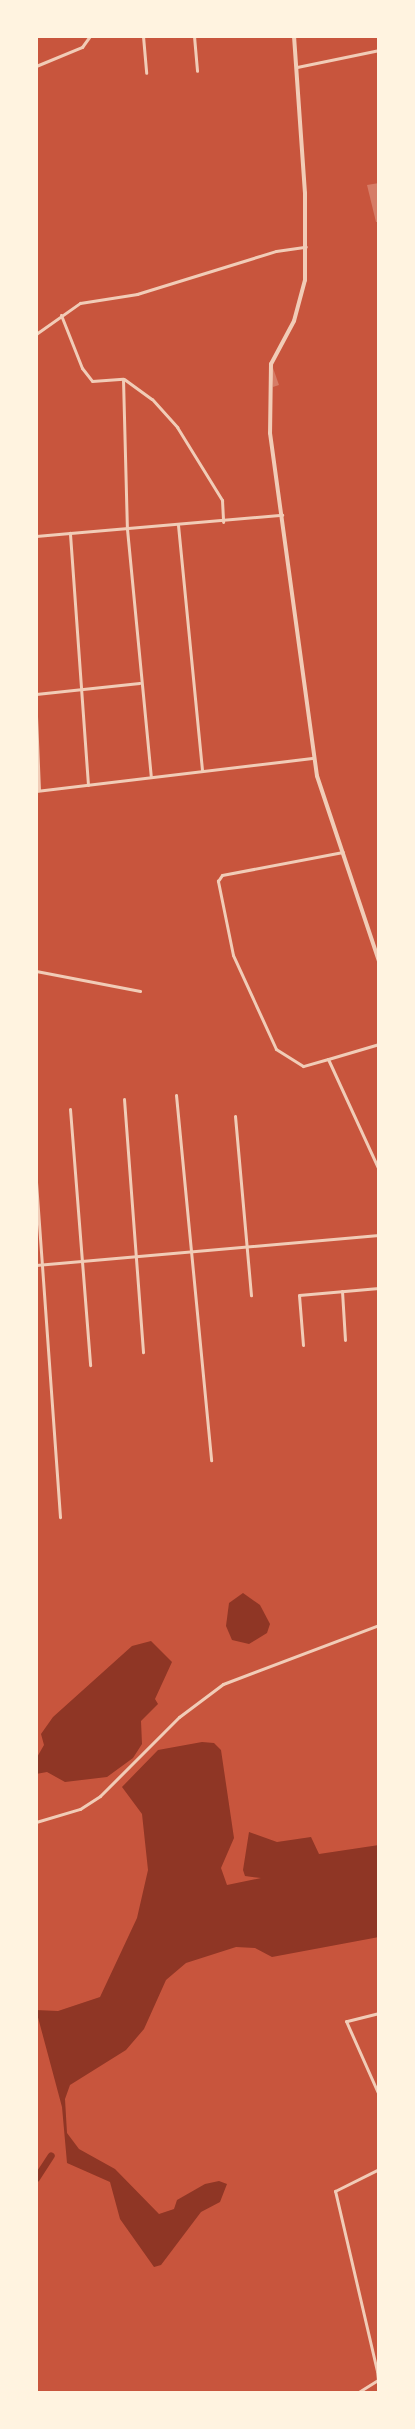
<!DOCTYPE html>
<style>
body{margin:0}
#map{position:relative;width:415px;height:2429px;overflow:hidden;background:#c8553d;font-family:"Exo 2",sans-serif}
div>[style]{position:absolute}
.water>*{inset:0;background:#8f3625}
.canal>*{height:7px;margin:-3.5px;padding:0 3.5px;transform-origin:3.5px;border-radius:3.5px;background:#8f3625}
.building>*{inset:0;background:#d67c66}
.minor>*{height:3px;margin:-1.5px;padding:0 1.5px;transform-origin:1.5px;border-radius:1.5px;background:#f1ccb7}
.tertiary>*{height:4px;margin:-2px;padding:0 2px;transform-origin:2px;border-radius:2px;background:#f1ccb7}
span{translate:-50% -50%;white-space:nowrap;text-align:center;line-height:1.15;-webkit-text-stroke:5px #fff3e0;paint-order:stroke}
.frame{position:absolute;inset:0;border:38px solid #fff3e0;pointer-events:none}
</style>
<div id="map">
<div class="water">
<i style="clip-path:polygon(243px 1593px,260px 1605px,270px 1624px,267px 1633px,249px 1644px,232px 1640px,226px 1626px,229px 1603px)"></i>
<i style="clip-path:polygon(151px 1641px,172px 1662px,155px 1699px,158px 1704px,141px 1721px,142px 1744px,133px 1758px,107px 1777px,65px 1782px,47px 1772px,36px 1774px,36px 1759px,44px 1745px,41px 1734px,53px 1717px,132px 1646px)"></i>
<i style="clip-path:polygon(202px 1742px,214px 1743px,221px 1750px,234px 1838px,221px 1868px,227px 1885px,261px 1878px,245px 1876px,243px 1870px,249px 1832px,277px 1842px,311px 1837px,319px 1854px,379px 1845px,379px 1937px,272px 1957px,255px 1948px,236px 1947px,186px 1963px,166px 1980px,144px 2029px,126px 2050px,70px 2085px,65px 2099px,67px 2133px,79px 2149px,115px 2169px,159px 2214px,174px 2209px,177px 2200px,205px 2184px,219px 2181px,227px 2184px,220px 2202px,201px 2212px,161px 2265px,154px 2267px,120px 2219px,110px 2182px,67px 2163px,62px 2107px,36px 2010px,58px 2011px,100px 1997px,137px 1918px,148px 1870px,142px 1814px,122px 1787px,158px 1750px)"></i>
</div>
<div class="canal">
<i style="left:36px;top:2178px;width:27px;rotate:-57deg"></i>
</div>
<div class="building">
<i style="clip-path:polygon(379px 183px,379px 222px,376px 222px,367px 185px)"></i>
<i style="clip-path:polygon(273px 368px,279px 385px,273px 387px,272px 377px)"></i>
</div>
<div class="minor">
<i style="left:143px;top:36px;width:37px;rotate:85deg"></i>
<i style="left:194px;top:36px;width:35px;rotate:85deg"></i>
<i style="left:36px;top:66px;width:50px;rotate:-22.4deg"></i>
<i style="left:82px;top:47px;width:14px;rotate:-54deg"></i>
<i style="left:297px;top:67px;width:84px;rotate:-11.7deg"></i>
<i style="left:61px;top:315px;width:57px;rotate:68.4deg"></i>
<i style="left:82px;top:368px;width:16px;rotate:52deg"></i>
<i style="left:92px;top:381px;width:31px;rotate:-4deg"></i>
<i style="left:123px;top:379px;width:150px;rotate:88.5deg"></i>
<i style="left:127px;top:529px;width:249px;rotate:84.5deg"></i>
<i style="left:36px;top:334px;width:54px;rotate:-35.2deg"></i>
<i style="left:80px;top:303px;width:58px;rotate:-9deg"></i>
<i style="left:137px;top:294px;width:145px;rotate:-17.2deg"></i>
<i style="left:276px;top:251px;width:30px;rotate:-8deg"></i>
<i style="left:124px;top:379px;width:34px;rotate:36deg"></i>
<i style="left:152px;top:399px;width:38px;rotate:48deg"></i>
<i style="left:177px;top:427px;width:86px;rotate:58.3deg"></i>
<i style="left:222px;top:500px;width:22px;rotate:87deg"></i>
<i style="left:178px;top:525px;width:247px;rotate:84.4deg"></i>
<i style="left:36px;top:536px;width:34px;rotate:-5deg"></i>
<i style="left:36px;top:694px;width:104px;rotate:-6.1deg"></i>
<i style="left:36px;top:716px;width:74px;rotate:87.7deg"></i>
<i style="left:88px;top:785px;width:253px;rotate:-94.1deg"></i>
<i style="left:70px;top:533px;width:213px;rotate:-4.9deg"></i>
<i style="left:36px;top:791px;width:280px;rotate:-6.8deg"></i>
<i style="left:36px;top:971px;width:106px;rotate:10.9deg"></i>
<i style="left:379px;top:1044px;width:53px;rotate:163.6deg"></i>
<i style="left:328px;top:1059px;width:122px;rotate:65.3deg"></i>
<i style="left:328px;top:1059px;width:26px;rotate:164deg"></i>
<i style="left:303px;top:1066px;width:32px;rotate:-148deg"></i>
<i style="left:276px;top:1049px;width:103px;rotate:-114.6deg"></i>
<i style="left:233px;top:955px;width:76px;rotate:-101.5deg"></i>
<i style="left:218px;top:881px;width:7px;rotate:-56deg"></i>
<i style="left:222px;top:875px;width:123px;rotate:-10.8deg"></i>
<i style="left:176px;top:1095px;width:367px;rotate:84.5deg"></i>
<i style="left:124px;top:1099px;width:254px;rotate:85.7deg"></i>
<i style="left:70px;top:1109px;width:257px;rotate:85.5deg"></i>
<i style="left:235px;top:1116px;width:180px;rotate:84.9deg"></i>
<i style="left:36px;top:1182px;width:336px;rotate:85.9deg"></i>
<i style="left:36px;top:1265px;width:344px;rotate:-5deg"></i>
<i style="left:342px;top:1291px;width:49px;rotate:86.5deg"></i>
<i style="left:303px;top:1345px;width:50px;rotate:-94.6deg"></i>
<i style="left:299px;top:1295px;width:80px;rotate:-5deg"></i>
<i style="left:36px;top:1822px;width:46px;rotate:-16.5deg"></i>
<i style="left:80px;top:1809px;width:24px;rotate:-33deg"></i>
<i style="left:100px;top:1796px;width:112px;rotate:-45deg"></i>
<i style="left:179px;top:1717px;width:55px;rotate:-36.9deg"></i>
<i style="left:223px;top:1684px;width:167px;rotate:-20.7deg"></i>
<i style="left:379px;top:2013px;width:34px;rotate:166deg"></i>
<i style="left:346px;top:2021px;width:81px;rotate:66deg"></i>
<i style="left:357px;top:2393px;width:25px;rotate:-32deg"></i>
<i style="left:378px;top:2380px;width:9px;rotate:-96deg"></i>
<i style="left:377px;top:2371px;width:185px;rotate:-103.1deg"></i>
<i style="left:335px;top:2191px;width:49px;rotate:-26.6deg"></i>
</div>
<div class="tertiary">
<i style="left:294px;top:36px;width:157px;rotate:86deg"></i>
<i style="left:305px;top:193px;width:87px;rotate:90deg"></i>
<i style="left:305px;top:280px;width:42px;rotate:105deg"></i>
<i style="left:294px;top:321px;width:49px;rotate:118.1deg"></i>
<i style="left:271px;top:364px;width:69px;rotate:90.8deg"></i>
<i style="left:270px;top:433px;width:346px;rotate:82.2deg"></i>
<i style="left:317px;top:776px;width:195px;rotate:71.5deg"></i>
</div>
<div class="frame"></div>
</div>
